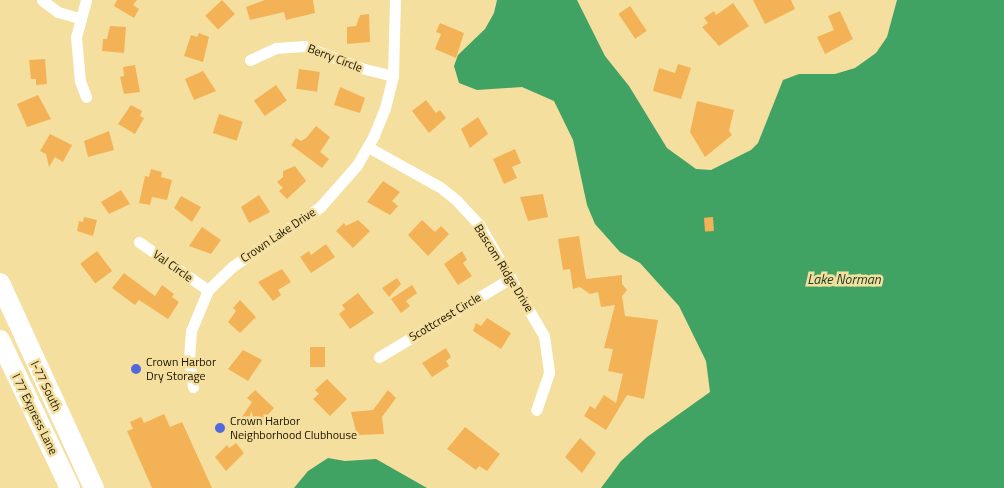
<!DOCTYPE html>
<style>
body{margin:0}
#map{position:relative;width:1004px;height:488px;overflow:hidden;background:#f4df9e;font-family:"Titillium Web",sans-serif}
div>[style]{position:absolute}
.water>*{inset:0;background:#40a263}
.building>*{inset:0;background:#f4b257;transform-origin:0 0}
.minor>*{height:11px;margin:-5.5px;padding:0 5.5px;transform-origin:5.5px;border-radius:5.5px;background:#fff}
.motorway>*{height:20px;margin:-10px;padding:0 10px;transform-origin:10px;border-radius:10px;background:#fff}
.dots>*{width:14px;height:14px;translate:-50% -50%;box-sizing:border-box;border:2px solid #f4df9e;border-radius:50%}
span{translate:-50% -50%;white-space:nowrap;text-align:center;line-height:1.15;-webkit-text-stroke:5px #f4df9e;paint-order:stroke}
.street-label{font-size:12px;color:#1b1300}
.poi-label{font-size:12px;color:#1b1300}
.left{translate:0 -50%;text-align:left}
.water-label{font-size:14px;color:#163e24;font-style:italic}
</style>
<div id="map">
<div class="water">
<i style="clip-path:polygon(497px 0,577px 0,605px 56px,629px 86px,667px 148px,696px 169px,711px 170px,751px 150px,758px 143px,783px 80px,799px 74px,835px 74px,855px 68px,876px 53px,887px 37px,897px 0,1004px 0,1004px 488px,601px 488px,621px 461px,647px 437px,710px 392px,706px 361px,679px 306px,640px 263px,620px 252px,595px 224px,587px 205px,573px 140px,554px 101px,522px 87px,477px 90px,459px 83px,454px 66px,458px 55px,485px 29px,494px 13px)"></i>
<i style="clip-path:polygon(328px 458px,345px 461px,376px 459px,427px 488px,294px 488px,308px 471px)"></i>
</div>
<div class="building">
<i style="clip-path:polygon(117px 0,137px 0,133px 5px,139px 9px,134px 18px,114px 6px)"></i>
<i style="left:222px;top:0;width:19px;height:23px;rotate:47deg"></i>
<i style="clip-path:polygon(265px 0,313px 0,315px 13px,286px 20px,284px 12px,250px 20px,246px 7px)"></i>
<i style="clip-path:polygon(753px 0,791px 0,795px 9px,765px 24px)"></i>
<i style="clip-path:polygon(733px 3px,749px 26px,719px 46px,702px 27px,708px 23px,704px 18px,714px 11px,716px 15px)"></i>
<i style="left:630px;top:6px;width:30px;height:14px;rotate:56deg"></i>
<i style="clip-path:polygon(840px 11px,853px 39px,825px 54px,817px 37px,834px 30px,828px 16px)"></i>
<i style="clip-path:polygon(369px 14px,370px 42px,347px 44px,347px 27px,356px 26px,360px 15px)"></i>
<i style="clip-path:polygon(440px 23px,464px 33px,456px 58px,435px 49px,441px 34px,436px 32px)"></i>
<i style="clip-path:polygon(110px 26px,126px 27px,124px 53px,102px 51px,103px 39px,107px 39px)"></i>
<i style="clip-path:polygon(199px 33px,209px 37px,203px 62px,184px 56px,191px 35px,197px 37px)"></i>
<i style="clip-path:polygon(45px 59px,47px 84px,36px 85px,36px 79px,31px 79px,29px 60px)"></i>
<i style="clip-path:polygon(678px 64px,691px 68px,681px 99px,653px 91px,659px 68px,675px 73px)"></i>
<i style="clip-path:polygon(135px 65px,140px 92px,124px 94px,120px 77px,124px 76px,123px 67px)"></i>
<i style="left:299px;top:69px;width:21px;height:20px;rotate:8deg"></i>
<i style="clip-path:polygon(203px 71px,216px 91px,194px 100px,185px 79px)"></i>
<i style="left:276px;top:85px;width:19px;height:27px;rotate:55deg"></i>
<i style="clip-path:polygon(340px 87px,365px 98px,360px 113px,334px 105px)"></i>
<i style="clip-path:polygon(38px 95px,51px 119px,27px 127px,17px 104px)"></i>
<i style="clip-path:polygon(426px 100px,436px 113px,440px 110px,446px 118px,429px 133px,412px 111px)"></i>
<i style="clip-path:polygon(697px 101px,734px 110px,729px 131px,732px 135px,705px 157px,690px 132px)"></i>
<i style="clip-path:polygon(131px 105px,142px 111px,140px 116px,144px 118px,135px 134px,118px 124px)"></i>
<i style="left:219px;top:114px;width:25px;height:20px;rotate:18deg"></i>
<i style="clip-path:polygon(478px 117px,488px 134px,470px 148px,461px 129px)"></i>
<i style="clip-path:polygon(316px 126px,330px 137px,320px 152px,329px 159px,322px 168px,291px 145px,296px 138px,301px 141px,306px 138px)"></i>
<i style="clip-path:polygon(109px 131px,114px 150px,88px 157px,84px 141px)"></i>
<i style="clip-path:polygon(50px 134px,72px 145px,63px 162px,55px 157px,49px 167px,46px 154px,40px 151px)"></i>
<i style="clip-path:polygon(515px 149px,521px 163px,512px 167px,517px 178px,504px 184px,493px 159px)"></i>
<i style="clip-path:polygon(295px 166px,306px 181px,287px 199px,279px 191px,283px 188px,277px 182px,283px 177px,283px 171px)"></i>
<i style="clip-path:polygon(151px 169px,162px 172px,161px 177px,172px 180px,167px 200px,152px 197px,150px 205px,139px 203px,145px 176px,149px 177px)"></i>
<i style="clip-path:polygon(383px 181px,400px 192px,392px 201px,398px 206px,390px 215px,367px 202px)"></i>
<i style="clip-path:polygon(121px 190px,130px 204px,109px 214px,101px 202px)"></i>
<i style="clip-path:polygon(543px 194px,548px 217px,528px 221px,520px 197px)"></i>
<i style="clip-path:polygon(259px 195px,270px 212px,249px 223px,241px 207px)"></i>
<i style="clip-path:polygon(181px 196px,201px 207px,192px 222px,174px 208px)"></i>
<i style="clip-path:polygon(84px 217px,97px 220px,93px 236px,77px 231px,79px 221px,83px 222px)"></i>
<i style="left:713px;top:217px;width:14px;height:9px;rotate:86deg"></i>
<i style="clip-path:polygon(358px 220px,370px 231px,353px 248px,336px 231px,344px 223px,346px 226px)"></i>
<i style="clip-path:polygon(422px 220px,435px 232px,441px 226px,449px 234px,428px 256px,408px 235px)"></i>
<i style="clip-path:polygon(202px 227px,221px 240px,211px 254px,189px 246px)"></i>
<i style="clip-path:polygon(579px 236px,586px 279px,622px 275px,622px 284px,627px 290px,622px 296px,625px 316px,658px 320px,644px 399px,627px 395px,606px 430px,584px 416px,590px 406px,595px 409px,604px 395px,616px 403px,623px 374px,608px 371px,613px 349px,604px 348px,615px 305px,601px 307px,598px 292px,590px 294px,580px 287px,573px 289px,570px 269px,563px 270px,558px 239px)"></i>
<i style="clip-path:polygon(326px 244px,335px 257px,311px 273px,300px 257px,309px 251px,311px 255px)"></i>
<i style="left:97px;top:251px;width:25px;height:21px;rotate:53deg"></i>
<i style="clip-path:polygon(462px 251px,467px 260px,463px 263px,472px 276px,458px 285px,444px 264px)"></i>
<i style="clip-path:polygon(282px 269px,291px 282px,278px 290px,281px 295px,273px 301px,258px 282px)"></i>
<i style="clip-path:polygon(124px 273px,155px 296px,162px 285px,174px 294px,172px 297px,179px 302px,168px 319px,139px 300px,135px 305px,112px 288px)"></i>
<i style="clip-path:polygon(397px 278px,401px 284px,389px 297px,382px 288px)"></i>
<i style="clip-path:polygon(412px 285px,417px 293px,406px 301px,410px 306px,401px 313px,391px 299px)"></i>
<i style="clip-path:polygon(358px 293px,374px 313px,350px 329px,339px 314px,345px 309px,342px 305px)"></i>
<i style="clip-path:polygon(240px 300px,256px 317px,240px 333px,228px 322px,236px 311px,233px 308px)"></i>
<i style="clip-path:polygon(487px 318px,511px 333px,501px 349px,473px 331px,476px 323px,481px 326px)"></i>
<i style="left:310px;top:347px;width:15px;height:20px"></i>
<i style="clip-path:polygon(446px 348px,451px 357px,446px 361px,449px 366px,432px 377px,422px 363px)"></i>
<i style="clip-path:polygon(243px 350px,262px 360px,248px 381px,228px 369px)"></i>
<i style="clip-path:polygon(327px 379px,347px 399px,330px 416px,313px 399px,319px 394px,315px 390px)"></i>
<i style="clip-path:polygon(255px 390px,274px 408px,255px 429px,242px 417px,252px 402px,247px 398px)"></i>
<i style="clip-path:polygon(388px 390px,396px 398px,382px 417px,384px 434px,357px 435px,351px 412px,373px 410px)"></i>
<i style="clip-path:polygon(164px 414px,170px 427px,182px 422px,212px 488px,152px 488px,127px 431px,133px 429px,130px 422px,141px 417px,144px 423px)"></i>
<i style="clip-path:polygon(465px 427px,500px 454px,487px 471px,479px 466px,476px 470px,447px 449px)"></i>
<i style="clip-path:polygon(580px 438px,596px 453px,582px 473px,565px 457px)"></i>
<i style="clip-path:polygon(236px 443px,244px 453px,226px 471px,215px 457px,227px 445px,229px 448px)"></i>
</div>
<div class="minor">
<i style="left:42px;top:0;width:20px;rotate:37deg"></i>
<i style="left:58px;top:12px;width:22px;rotate:16deg"></i>
<i style="left:86px;top:0;width:38px;rotate:105deg"></i>
<i style="left:76px;top:37px;width:44px;rotate:84.8deg"></i>
<i style="left:80px;top:81px;width:17px;rotate:69deg"></i>
<i style="left:250px;top:60px;width:29px;rotate:-25deg"></i>
<i style="left:276px;top:48px;width:28px;rotate:-4deg"></i>
<i style="left:304px;top:46px;width:61px;rotate:21.1deg"></i>
<i style="left:361px;top:68px;width:33px;rotate:14deg"></i>
<i style="left:368px;top:147px;width:82px;rotate:29.1deg"></i>
<i style="left:440px;top:187px;width:22px;rotate:39deg"></i>
<i style="left:457px;top:201px;width:34px;rotate:47deg"></i>
<i style="left:480px;top:226px;width:127px;rotate:59.8deg"></i>
<i style="left:544px;top:336px;width:37px;rotate:82deg"></i>
<i style="left:549px;top:373px;width:39px;rotate:109deg"></i>
<i style="left:139px;top:242px;width:84px;rotate:34.8deg"></i>
<i style="left:379px;top:357px;width:154px;rotate:-30.9deg"></i>
<i style="left:193px;top:387px;width:28px;rotate:-98deg"></i>
<i style="left:189px;top:359px;width:28px;rotate:-86deg"></i>
<i style="left:191px;top:331px;width:44px;rotate:-67.5deg"></i>
<i style="left:208px;top:290px;width:35px;rotate:-44deg"></i>
<i style="left:233px;top:266px;width:105px;rotate:-34.1deg"></i>
<i style="left:320px;top:207px;width:56px;rotate:-48.6deg"></i>
<i style="left:357px;top:165px;width:34px;rotate:-60deg"></i>
<i style="left:374px;top:135px;width:29px;rotate:-68deg"></i>
<i style="left:385px;top:108px;width:33px;rotate:-76deg"></i>
<i style="left:393px;top:76px;width:76px;rotate:-88.5deg"></i>
</div>
<div class="motorway">
<i style="left:0;top:283px;width:226px;rotate:65.4deg"></i>
<i style="left:0;top:340px;width:164px;rotate:64.7deg"></i>
</div>
<div class="dots">
<i style="left:136px;top:369px;background:#5468de"></i>
<i style="left:220px;top:428px;background:#5468de"></i>
</div>
<div class="street-label">
<span style="left:335px;top:58px;rotate:21deg">Berry Circle</span>
<span style="left:278px;top:235px;rotate:-34deg">Crown Lake Drive</span>
<span style="left:173px;top:266px;rotate:35deg">Val Circle</span>
<span style="left:504px;top:268px;rotate:58deg">Bascom Ridge Drive</span>
<span style="left:445px;top:317px;rotate:-31deg">Scottcrest Circle</span>
<span style="left:46px;top:386px;rotate:64deg">I-77 South</span>
<span style="left:35px;top:414px;rotate:64deg">I 77 Express Lane</span>
</div>
<div class="poi-label">
<span class="left" style="left:146px;top:369px">Crown Harbor<br>Dry Storage</span>
<span class="left" style="left:230px;top:428px">Crown Harbor<br>Neighborhood Clubhouse</span>
</div>
<div class="water-label">
<span style="left:844px;top:279px">Lake Norman</span>
</div>
</div>
